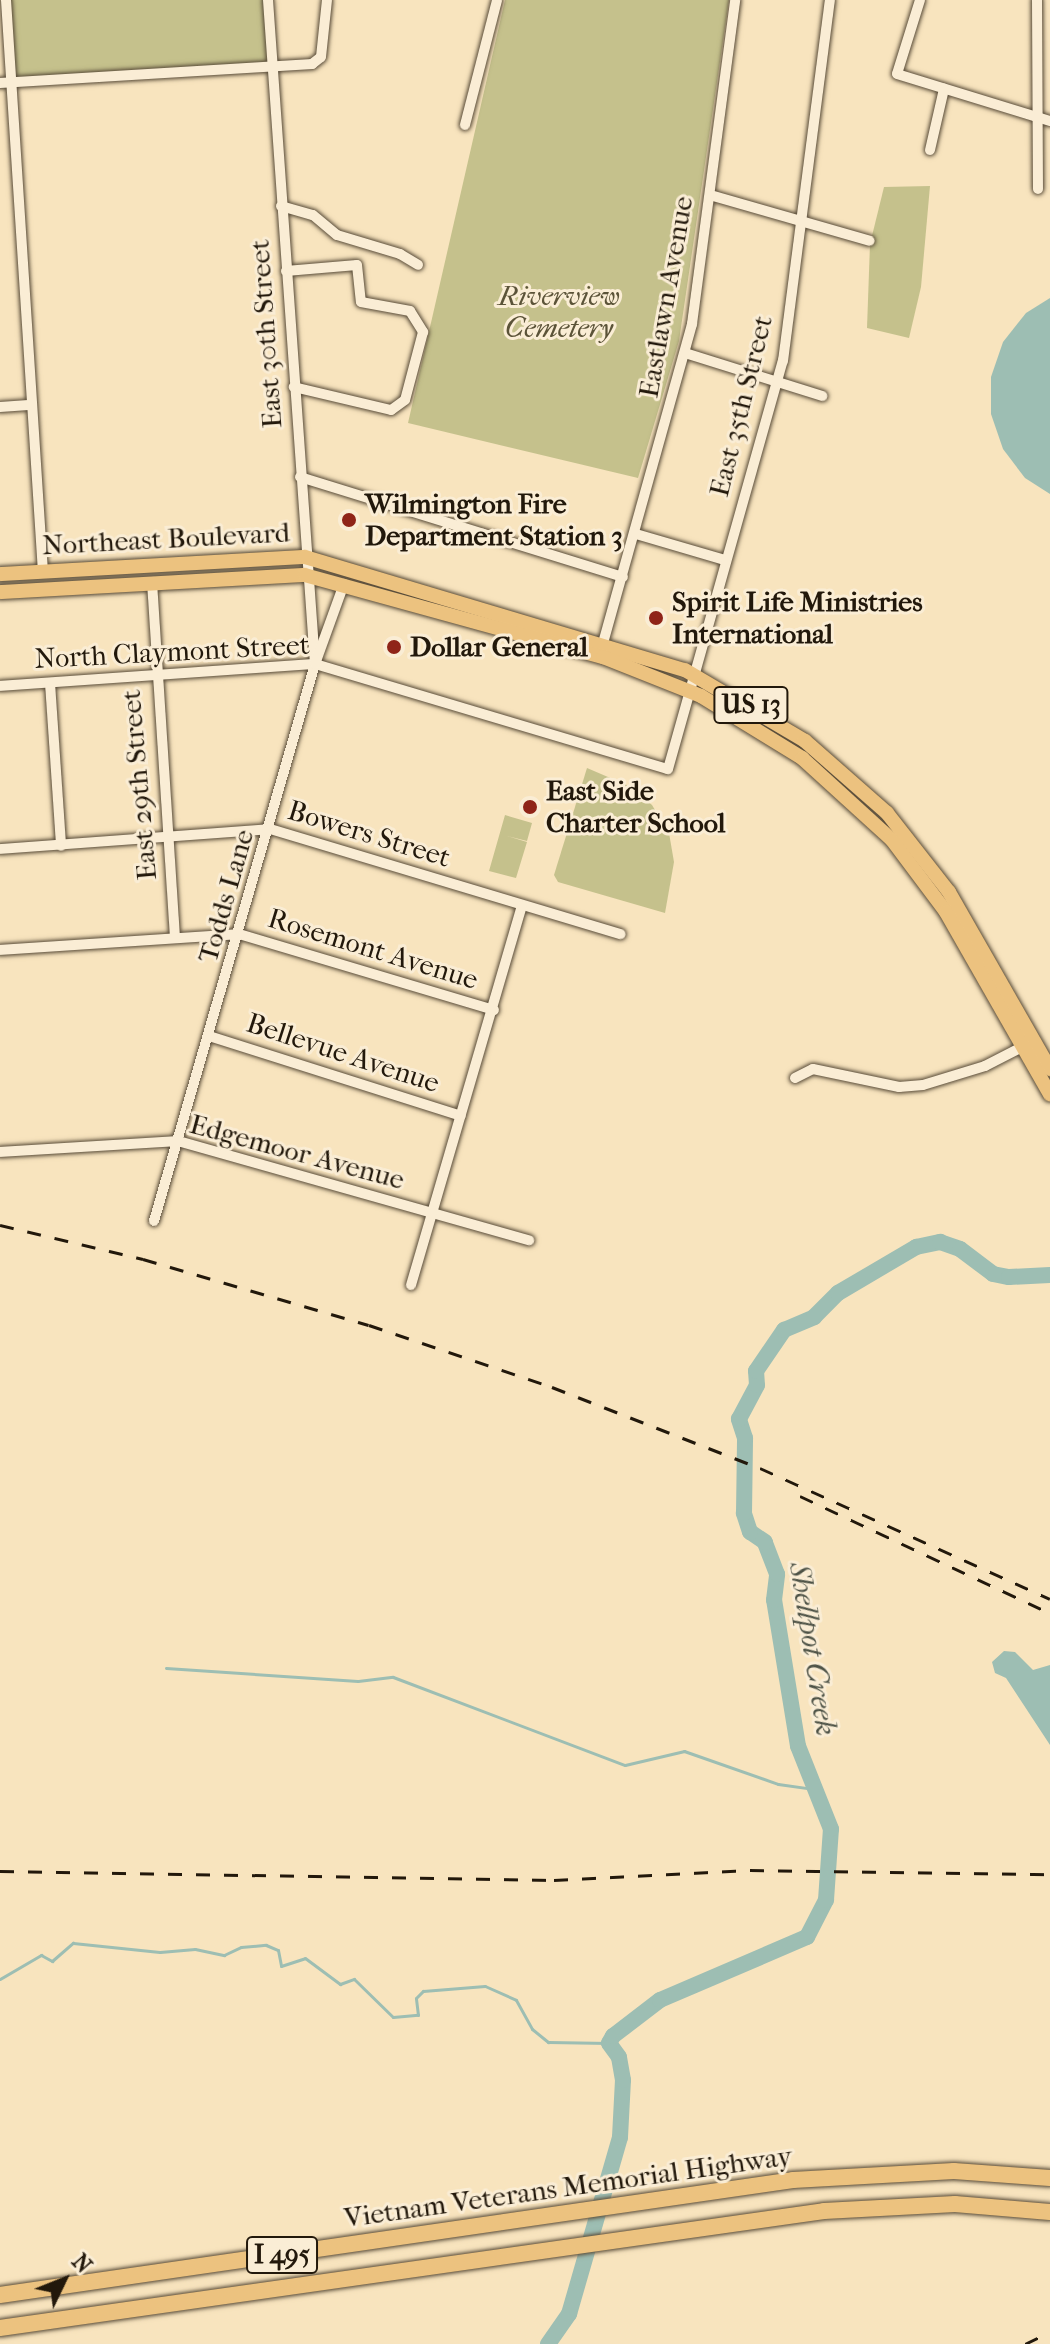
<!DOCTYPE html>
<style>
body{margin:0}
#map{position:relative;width:1050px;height:2344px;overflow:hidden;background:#f8e4be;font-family:"IM FELL French Canon",serif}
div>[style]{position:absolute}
.green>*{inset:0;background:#c5c18c}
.water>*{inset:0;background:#9dbeb3}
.stream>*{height:3px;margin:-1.5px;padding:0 1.5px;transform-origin:1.5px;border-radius:1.5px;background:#9dbeb3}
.river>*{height:16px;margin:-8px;padding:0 8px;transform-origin:8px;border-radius:8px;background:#9dbeb3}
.roads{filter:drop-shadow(0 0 2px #584b38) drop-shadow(0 0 2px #584b38)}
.minor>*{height:10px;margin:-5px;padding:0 5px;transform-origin:5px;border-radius:5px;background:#faedd5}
.major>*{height:14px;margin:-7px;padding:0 7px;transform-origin:7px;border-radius:7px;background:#ecc27f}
.highway>*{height:16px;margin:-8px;padding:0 8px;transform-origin:8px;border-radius:8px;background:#ecc27f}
.rail>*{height:3px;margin-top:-1.5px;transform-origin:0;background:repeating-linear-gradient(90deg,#22180b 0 14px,transparent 0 28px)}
.dots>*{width:22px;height:22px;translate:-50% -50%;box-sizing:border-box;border:4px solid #faedd5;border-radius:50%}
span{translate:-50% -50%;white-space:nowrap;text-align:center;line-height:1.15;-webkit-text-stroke:6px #faedd5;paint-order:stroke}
.shield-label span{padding:2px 6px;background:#faedd5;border:2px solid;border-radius:6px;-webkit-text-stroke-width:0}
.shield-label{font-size:26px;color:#22180b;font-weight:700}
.park-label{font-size:28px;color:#5b5338;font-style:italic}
.street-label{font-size:28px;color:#22180b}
.poi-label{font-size:28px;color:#22180b;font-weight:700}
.left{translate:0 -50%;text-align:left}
.water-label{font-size:30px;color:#4d5246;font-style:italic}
.north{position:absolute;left:24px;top:2240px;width:80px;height:80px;-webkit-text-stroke:6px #faedd5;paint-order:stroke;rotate:47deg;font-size:22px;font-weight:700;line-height:32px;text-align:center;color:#22180b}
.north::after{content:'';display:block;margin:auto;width:28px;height:36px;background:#22180b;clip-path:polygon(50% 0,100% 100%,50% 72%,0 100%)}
</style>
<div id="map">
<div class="green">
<i style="clip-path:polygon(5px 0,268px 0,272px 69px,10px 82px)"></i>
<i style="clip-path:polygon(505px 0,729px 0,679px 341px,638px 478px,408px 423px)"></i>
<i style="clip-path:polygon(930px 186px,921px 287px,909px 338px,867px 328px,870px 244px,884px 187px)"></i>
<i style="clip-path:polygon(587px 768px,629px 786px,652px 805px,669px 833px,674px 862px,665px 913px,558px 882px,554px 875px)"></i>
<i style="clip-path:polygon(505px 815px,532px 823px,527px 841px,507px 836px,527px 842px,516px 878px,489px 871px)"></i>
</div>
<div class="water">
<i style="clip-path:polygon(1050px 298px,1050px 494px,1025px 478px,1003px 449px,991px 414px,991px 377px,1003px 342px,1026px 313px)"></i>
<i style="clip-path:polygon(1004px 1651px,1015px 1652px,1033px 1670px,1050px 1665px,1050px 1745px,1006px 1678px,995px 1673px,992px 1662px)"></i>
</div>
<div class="stream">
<i style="left:166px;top:1668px;width:192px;rotate:3.9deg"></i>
<i style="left:358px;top:1681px;width:35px;rotate:-7deg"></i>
<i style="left:393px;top:1677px;width:248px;rotate:20.8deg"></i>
<i style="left:625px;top:1765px;width:61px;rotate:-13.3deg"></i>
<i style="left:684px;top:1751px;width:100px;rotate:19.3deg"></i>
<i style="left:778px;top:1784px;width:35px;rotate:8deg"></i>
<i style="left:0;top:1979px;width:48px;rotate:-30.3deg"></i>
<i style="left:41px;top:1955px;width:13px;rotate:29deg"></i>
<i style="left:52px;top:1961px;width:28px;rotate:-41deg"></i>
<i style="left:73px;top:1943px;width:87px;rotate:5.9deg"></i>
<i style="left:160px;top:1952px;width:35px;rotate:-5deg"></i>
<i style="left:195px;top:1949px;width:30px;rotate:12deg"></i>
<i style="left:224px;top:1955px;width:19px;rotate:-25deg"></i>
<i style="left:241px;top:1947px;width:25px;rotate:-5deg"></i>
<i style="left:266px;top:1945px;width:13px;rotate:23deg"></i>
<i style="left:278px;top:1950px;width:16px;rotate:79deg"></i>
<i style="left:281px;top:1966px;width:25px;rotate:-18deg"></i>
<i style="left:305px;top:1958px;width:44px;rotate:36.6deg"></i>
<i style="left:340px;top:1984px;width:15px;rotate:-20deg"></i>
<i style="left:354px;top:1979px;width:54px;rotate:44.3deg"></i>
<i style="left:393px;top:2017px;width:25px;rotate:-5deg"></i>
<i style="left:418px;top:2015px;width:17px;rotate:-97deg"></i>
<i style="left:416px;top:1998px;width:10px;rotate:-45deg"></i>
<i style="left:423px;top:1991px;width:62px;rotate:-4.6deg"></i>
<i style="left:485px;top:1986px;width:34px;rotate:24deg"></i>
<i style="left:516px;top:2000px;width:33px;rotate:61deg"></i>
<i style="left:532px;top:2029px;width:21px;rotate:39deg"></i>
<i style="left:548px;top:2042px;width:61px;rotate:0.9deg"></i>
</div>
<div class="river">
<i style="left:548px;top:2344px;width:37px;rotate:-55deg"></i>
<i style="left:569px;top:2314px;width:184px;rotate:-73.9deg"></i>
<i style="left:620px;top:2137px;width:57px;rotate:-87deg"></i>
<i style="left:623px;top:2080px;width:23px;rotate:-100deg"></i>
<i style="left:619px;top:2057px;width:17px;rotate:-126deg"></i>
<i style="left:609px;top:2043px;width:8px;rotate:-60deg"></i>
<i style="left:613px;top:2036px;width:59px;rotate:-37.5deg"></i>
<i style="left:660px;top:2000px;width:160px;rotate:-23.2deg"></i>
<i style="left:807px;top:1937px;width:42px;rotate:-62.8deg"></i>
<i style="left:826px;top:1900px;width:71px;rotate:-86deg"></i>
<i style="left:831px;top:1829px;width:89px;rotate:-111.7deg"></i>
<i style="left:798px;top:1746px;width:148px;rotate:-99.3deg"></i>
<i style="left:774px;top:1600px;width:26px;rotate:-83deg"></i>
<i style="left:777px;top:1574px;width:34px;rotate:-111deg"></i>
<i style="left:765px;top:1542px;width:18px;rotate:-146deg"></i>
<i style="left:750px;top:1532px;width:20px;rotate:-108deg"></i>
<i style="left:744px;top:1513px;width:75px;rotate:-89.2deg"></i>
<i style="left:745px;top:1438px;width:20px;rotate:-108deg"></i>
<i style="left:739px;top:1419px;width:38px;rotate:-62deg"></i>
<i style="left:757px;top:1385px;width:14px;rotate:-94deg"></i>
<i style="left:756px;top:1371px;width:50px;rotate:-55.7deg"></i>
<i style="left:784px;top:1330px;width:33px;rotate:-23deg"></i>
<i style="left:814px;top:1317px;width:34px;rotate:-45deg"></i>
<i style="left:838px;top:1293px;width:91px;rotate:-30.5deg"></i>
<i style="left:916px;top:1247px;width:25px;rotate:-12deg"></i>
<i style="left:940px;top:1242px;width:21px;rotate:19deg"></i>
<i style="left:960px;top:1249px;width:41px;rotate:37.1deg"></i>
<i style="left:993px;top:1274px;width:16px;rotate:11deg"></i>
<i style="left:1009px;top:1277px;width:41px;rotate:-2.8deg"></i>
</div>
<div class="roads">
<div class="minor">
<i style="left:6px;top:0;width:573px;rotate:86.3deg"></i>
<i style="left:268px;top:0;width:666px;rotate:85.95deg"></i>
<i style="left:920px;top:0;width:77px;rotate:107.3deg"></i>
<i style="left:897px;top:74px;width:160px;rotate:17.1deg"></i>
<i style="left:1037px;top:0;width:189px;rotate:89.7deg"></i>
<i style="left:0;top:83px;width:313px;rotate:-3.5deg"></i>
<i style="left:312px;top:64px;width:11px;rotate:-38deg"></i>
<i style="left:321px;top:57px;width:57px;rotate:-84deg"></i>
<i style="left:465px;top:125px;width:129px;rotate:-75.6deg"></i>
<i style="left:930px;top:150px;width:63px;rotate:-77.1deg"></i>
<i style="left:710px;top:195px;width:166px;rotate:16deg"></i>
<i style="left:281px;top:206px;width:33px;rotate:16deg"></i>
<i style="left:313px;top:215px;width:31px;rotate:40deg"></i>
<i style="left:337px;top:235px;width:66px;rotate:16.8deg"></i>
<i style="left:400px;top:254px;width:21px;rotate:31deg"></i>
<i style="left:286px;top:271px;width:71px;rotate:-4.8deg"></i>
<i style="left:357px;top:265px;width:37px;rotate:84deg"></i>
<i style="left:361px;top:302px;width:50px;rotate:10.4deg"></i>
<i style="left:410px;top:311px;width:25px;rotate:58deg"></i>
<i style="left:423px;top:332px;width:70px;rotate:104.8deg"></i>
<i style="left:405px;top:400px;width:17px;rotate:144deg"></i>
<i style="left:391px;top:410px;width:100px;rotate:-166.7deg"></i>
<i style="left:685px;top:353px;width:144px;rotate:17.4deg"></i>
<i style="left:0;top:407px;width:32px;rotate:-4deg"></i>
<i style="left:300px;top:477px;width:338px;rotate:17.2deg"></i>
<i style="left:636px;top:534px;width:93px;rotate:16.3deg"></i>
<i style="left:152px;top:582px;width:356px;rotate:86.3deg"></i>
<i style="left:603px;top:643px;width:331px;rotate:-74.4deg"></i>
<i style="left:692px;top:324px;width:327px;rotate:-82.4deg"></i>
<i style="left:50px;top:683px;width:163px;rotate:86.1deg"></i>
<i style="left:0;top:686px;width:316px;rotate:-4deg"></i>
<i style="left:315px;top:664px;width:368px;rotate:16.6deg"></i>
<i style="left:668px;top:769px;width:424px;rotate:-74.3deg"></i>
<i style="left:783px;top:361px;width:364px;rotate:-82.6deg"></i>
<i style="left:0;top:849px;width:271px;rotate:-4.2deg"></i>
<i style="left:270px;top:829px;width:366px;rotate:16.7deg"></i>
<i style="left:0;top:950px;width:240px;rotate:-3.8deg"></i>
<i style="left:239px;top:934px;width:266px;rotate:16.6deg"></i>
<i style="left:209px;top:1036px;width:264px;rotate:17.6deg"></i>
<i style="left:795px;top:1078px;width:20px;rotate:-27deg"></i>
<i style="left:813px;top:1069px;width:88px;rotate:11.8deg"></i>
<i style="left:899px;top:1087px;width:24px;rotate:-5deg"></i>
<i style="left:923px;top:1085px;width:65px;rotate:-17deg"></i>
<i style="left:985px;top:1066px;width:46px;rotate:-27.1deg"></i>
<i style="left:0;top:1152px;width:178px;rotate:-3.5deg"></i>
<i style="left:178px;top:1141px;width:365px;rotate:15.8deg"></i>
<i style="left:154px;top:1221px;width:580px;rotate:-73.88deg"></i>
<i style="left:315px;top:664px;width:85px;rotate:-70.1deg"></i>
<i style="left:411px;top:1285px;width:395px;rotate:-73.7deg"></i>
</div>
<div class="major">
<i style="left:0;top:574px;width:305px;rotate:-3.2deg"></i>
<i style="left:305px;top:557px;width:396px;rotate:16.6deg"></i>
<i style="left:685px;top:670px;width:139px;rotate:30.6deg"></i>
<i style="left:805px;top:741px;width:109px;rotate:41.3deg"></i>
<i style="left:887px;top:813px;width:100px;rotate:51.9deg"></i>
<i style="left:949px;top:892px;width:204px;rotate:60.3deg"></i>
<i style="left:0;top:592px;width:305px;rotate:-3.2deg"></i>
<i style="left:305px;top:575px;width:309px;rotate:15.4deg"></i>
<i style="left:603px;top:657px;width:105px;rotate:21.7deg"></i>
<i style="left:701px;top:696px;width:119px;rotate:31.5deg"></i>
<i style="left:802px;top:758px;width:122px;rotate:42.3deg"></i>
<i style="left:892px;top:840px;width:90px;rotate:53.1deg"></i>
<i style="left:946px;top:912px;width:210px;rotate:60.3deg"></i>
</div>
<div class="highway">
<i style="left:0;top:2295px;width:801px;rotate:-8.25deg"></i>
<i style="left:793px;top:2180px;width:161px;rotate:-3.2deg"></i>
<i style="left:954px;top:2171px;width:96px;rotate:4.2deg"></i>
<i style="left:0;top:2328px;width:832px;rotate:-8.08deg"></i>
<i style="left:824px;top:2211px;width:131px;rotate:-3.1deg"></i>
<i style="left:955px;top:2204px;width:95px;rotate:4.8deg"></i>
</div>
</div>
<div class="rail">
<i style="left:0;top:1225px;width:147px;rotate:13.4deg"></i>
<i style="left:143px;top:1259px;width:235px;rotate:16.3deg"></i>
<i style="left:369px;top:1325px;width:193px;rotate:18.7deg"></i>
<i style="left:552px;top:1387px;width:223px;rotate:21.3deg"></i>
<i style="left:760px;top:1468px;width:318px;rotate:24.3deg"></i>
<i style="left:800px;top:1496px;width:276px;rotate:25.1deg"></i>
<i style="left:0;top:1871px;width:554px;rotate:0.93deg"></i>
<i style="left:554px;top:1880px;width:196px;rotate:-2.9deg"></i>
<i style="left:750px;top:1870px;width:300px;rotate:0.8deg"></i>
<i style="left:1025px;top:2344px;width:28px;rotate:-26deg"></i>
</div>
<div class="dots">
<i style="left:349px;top:520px;background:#8f2418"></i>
<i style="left:656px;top:618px;background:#8f2418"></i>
<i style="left:394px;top:647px;background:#8f2418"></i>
<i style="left:530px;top:807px;background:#8f2418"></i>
</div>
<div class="shield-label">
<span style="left:751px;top:705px">US 13</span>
<span style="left:282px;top:2255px">I 495</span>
</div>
<div class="park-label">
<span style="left:559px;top:312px">Riverview<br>Cemetery</span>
</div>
<div class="street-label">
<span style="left:666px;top:297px;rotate:-80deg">Eastlawn Avenue</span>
<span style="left:266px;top:334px;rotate:-94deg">East 30th Street</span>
<span style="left:741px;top:406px;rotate:-76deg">East 35th Street</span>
<span style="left:166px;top:539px;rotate:-3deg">Northeast Boulevard</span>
<span style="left:172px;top:652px;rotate:-3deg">North Claymont Street</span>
<span style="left:139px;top:785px;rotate:-95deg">East 29th Street</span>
<span style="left:369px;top:834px;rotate:17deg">Bowers Street</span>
<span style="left:226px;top:896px;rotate:-74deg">Todds Lane</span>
<span style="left:373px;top:949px;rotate:17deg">Rosemont Avenue</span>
<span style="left:343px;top:1053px;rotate:18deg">Bellevue Avenue</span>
<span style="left:297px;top:1152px;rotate:15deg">Edgemoor Avenue</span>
<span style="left:568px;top:2187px;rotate:-8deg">Vietnam Veterans Memorial Highway</span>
</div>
<div class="poi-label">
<span class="left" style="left:365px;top:520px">Wilmington Fire<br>Department Station 3</span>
<span class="left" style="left:672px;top:618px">Spirit Life Ministries<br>International</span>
<span class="left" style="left:410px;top:647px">Dollar General</span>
<span class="left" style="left:546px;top:807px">East Side<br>Charter School</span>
</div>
<div class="water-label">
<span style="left:812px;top:1649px;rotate:81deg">Shellpot Creek</span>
</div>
<div class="north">N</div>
</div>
